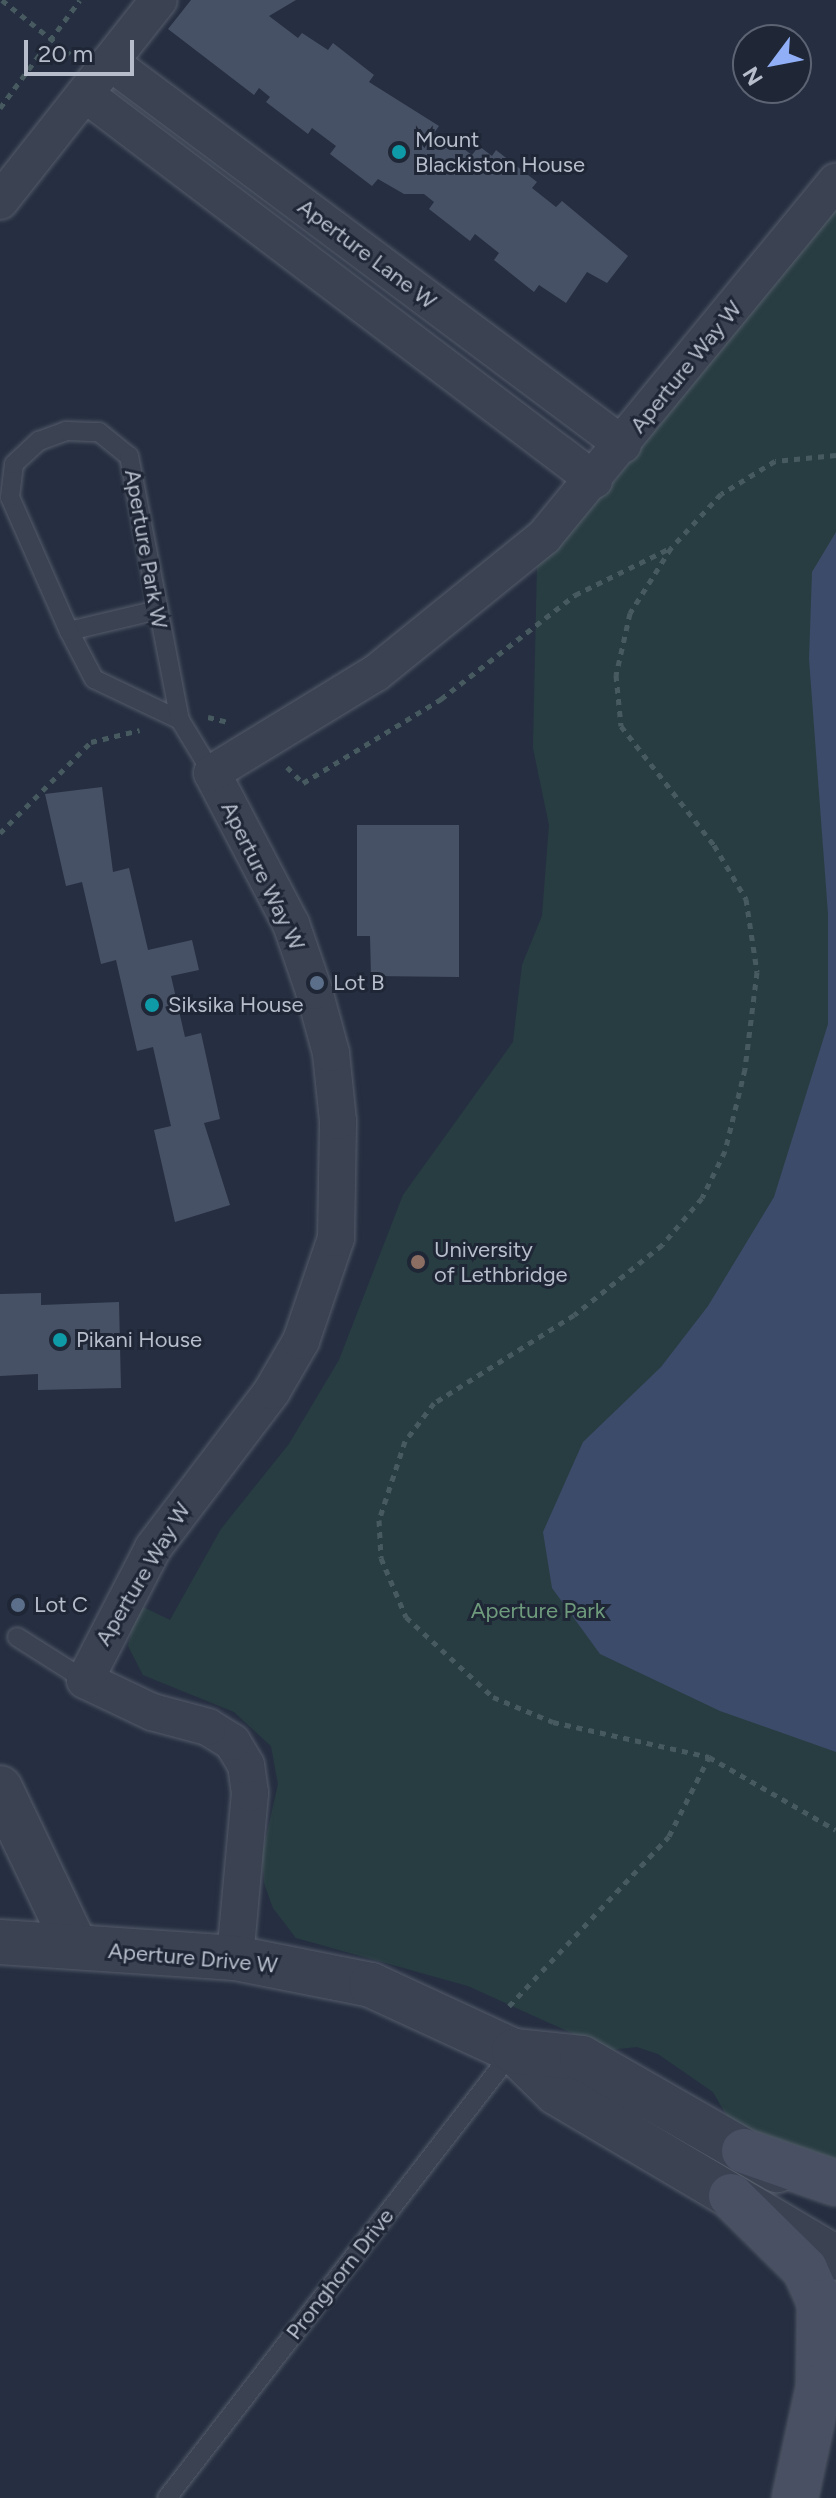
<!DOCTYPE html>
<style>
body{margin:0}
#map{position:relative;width:836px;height:2498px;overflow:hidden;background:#262f41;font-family:Figtree,sans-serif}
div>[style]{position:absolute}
.green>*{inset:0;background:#283d42}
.water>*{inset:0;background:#3c4b69}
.building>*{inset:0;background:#475165}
.path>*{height:5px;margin-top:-2.5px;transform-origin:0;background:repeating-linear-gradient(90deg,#475a5f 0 6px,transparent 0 12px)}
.roads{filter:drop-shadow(0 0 2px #555d6b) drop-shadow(0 0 2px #555d6b)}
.service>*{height:18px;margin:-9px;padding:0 9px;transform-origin:9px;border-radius:9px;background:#3b4251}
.minor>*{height:36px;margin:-18px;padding:0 18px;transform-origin:18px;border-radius:18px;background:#3b4251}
.tertiary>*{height:44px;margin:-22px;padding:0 22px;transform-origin:22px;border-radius:22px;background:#3b4251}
.secondary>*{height:44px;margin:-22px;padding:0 22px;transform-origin:22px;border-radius:22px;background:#495064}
.dots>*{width:22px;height:22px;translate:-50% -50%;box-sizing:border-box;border:4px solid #1f2736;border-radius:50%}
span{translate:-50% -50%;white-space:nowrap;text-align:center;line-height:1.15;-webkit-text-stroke:6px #1f2736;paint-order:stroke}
.poi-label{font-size:22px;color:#b7bdcb}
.left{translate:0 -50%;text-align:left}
.street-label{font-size:22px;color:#b7bdcb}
.park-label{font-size:22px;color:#6f9b7d}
.north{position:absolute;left:732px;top:24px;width:80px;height:80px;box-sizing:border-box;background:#1f2736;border:2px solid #5c6372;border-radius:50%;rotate:238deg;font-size:22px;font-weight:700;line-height:32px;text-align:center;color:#b7bdcb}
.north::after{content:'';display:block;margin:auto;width:28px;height:36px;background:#91aff7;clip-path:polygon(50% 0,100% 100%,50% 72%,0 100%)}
.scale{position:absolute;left:24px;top:40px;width:110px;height:36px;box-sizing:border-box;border:4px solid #b7bdcb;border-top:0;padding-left:10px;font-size:24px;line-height:28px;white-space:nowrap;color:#b7bdcb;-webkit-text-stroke:6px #1f2736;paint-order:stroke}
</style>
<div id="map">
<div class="green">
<i style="clip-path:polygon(836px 202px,836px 2165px,780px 2148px,728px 2118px,713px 2092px,658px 2054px,637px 2047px,609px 2050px,468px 1986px,296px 1938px,273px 1908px,264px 1883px,262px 1855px,278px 1784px,271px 1746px,234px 1712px,143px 1675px,128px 1646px,137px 1604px,170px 1620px,221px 1529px,289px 1444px,339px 1360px,403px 1195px,513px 1042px,522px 965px,542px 916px,549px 825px,533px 748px,537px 566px,609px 488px)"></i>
</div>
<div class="water">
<i style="clip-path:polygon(836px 532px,836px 1752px,720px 1711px,600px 1654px,552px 1588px,543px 1532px,583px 1442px,661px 1367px,708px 1306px,774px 1197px,828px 1024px,828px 914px,809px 659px,812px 572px)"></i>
</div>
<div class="building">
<i style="clip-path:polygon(191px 0,296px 0,269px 16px,298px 38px,302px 33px,328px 50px,333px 43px,374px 75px,369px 82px,439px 126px,434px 133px,446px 142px,449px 138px,472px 155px,479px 146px,492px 156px,496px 150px,537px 182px,532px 188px,556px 207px,562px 201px,628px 256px,607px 283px,587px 272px,566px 303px,539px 285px,534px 292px,494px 260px,499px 253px,475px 234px,470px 241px,429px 209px,434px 202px,424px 194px,404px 194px,378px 179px,372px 186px,330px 154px,336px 146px,312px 128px,308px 134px,266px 102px,270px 97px,259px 88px,254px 95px,168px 29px)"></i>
<i style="clip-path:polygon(102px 787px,113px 872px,129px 868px,148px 950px,192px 940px,199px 970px,171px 976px,185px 1037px,201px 1033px,220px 1119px,204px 1123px,230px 1205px,175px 1222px,154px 1130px,171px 1126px,153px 1047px,137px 1051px,116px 960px,101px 964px,82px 882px,66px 886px,45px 794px)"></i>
<i style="clip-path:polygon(357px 825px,459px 825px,459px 977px,371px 976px,370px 936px,357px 936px)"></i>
<i style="clip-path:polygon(41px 1293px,41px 1305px,119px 1302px,121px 1388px,38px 1390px,38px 1374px,0 1376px,0 1294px)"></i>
</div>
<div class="path">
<i style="left:2px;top:0;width:87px;rotate:38.5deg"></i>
<i style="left:0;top:108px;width:134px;rotate:-53.5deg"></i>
<i style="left:836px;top:455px;width:61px;rotate:174.4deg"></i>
<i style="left:775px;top:461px;width:63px;rotate:148.6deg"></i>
<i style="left:721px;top:494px;width:74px;rotate:132.8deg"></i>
<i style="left:671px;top:548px;width:77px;rotate:122.2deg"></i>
<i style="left:630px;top:613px;width:64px;rotate:102.7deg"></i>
<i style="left:616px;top:675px;width:51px;rotate:84.4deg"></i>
<i style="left:621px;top:726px;width:151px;rotate:52deg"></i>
<i style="left:714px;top:845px;width:63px;rotate:59.3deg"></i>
<i style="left:746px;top:899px;width:74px;rotate:81.4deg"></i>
<i style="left:757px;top:972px;width:98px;rotate:97.1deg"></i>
<i style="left:745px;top:1069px;width:84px;rotate:103.7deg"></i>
<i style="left:725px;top:1151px;width:52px;rotate:116.1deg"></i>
<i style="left:702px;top:1198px;width:62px;rotate:130.4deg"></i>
<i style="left:662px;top:1245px;width:112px;rotate:141.5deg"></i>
<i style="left:574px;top:1315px;width:165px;rotate:147.8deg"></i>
<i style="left:434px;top:1403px;width:48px;rotate:127.3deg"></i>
<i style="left:405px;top:1441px;width:83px;rotate:108.2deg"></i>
<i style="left:379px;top:1520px;width:38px;rotate:87deg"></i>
<i style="left:381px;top:1558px;width:64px;rotate:67deg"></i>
<i style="left:406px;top:1617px;width:118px;rotate:42.6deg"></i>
<i style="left:493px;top:1697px;width:65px;rotate:22.6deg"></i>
<i style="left:553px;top:1722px;width:160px;rotate:12.6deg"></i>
<i style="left:709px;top:1757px;width:146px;rotate:29.9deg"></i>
<i style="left:208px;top:717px;width:21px;rotate:14deg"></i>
<i style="left:287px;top:767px;width:23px;rotate:45deg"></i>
<i style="left:303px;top:783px;width:162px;rotate:-31.3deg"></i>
<i style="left:441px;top:699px;width:170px;rotate:-37.8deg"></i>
<i style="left:575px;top:595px;width:104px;rotate:-26.3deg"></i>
<i style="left:0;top:833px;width:129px;rotate:-45deg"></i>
<i style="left:91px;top:742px;width:50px;rotate:-13.8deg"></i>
<i style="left:509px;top:2006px;width:233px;rotate:-46.7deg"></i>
<i style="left:669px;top:1836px;width:89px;rotate:-63.1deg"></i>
</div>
<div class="roads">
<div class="service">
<i style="left:69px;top:631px;width:90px;rotate:-13.4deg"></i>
<i style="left:180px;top:720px;width:95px;rotate:-154.5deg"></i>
<i style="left:94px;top:679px;width:54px;rotate:-117.5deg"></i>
<i style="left:69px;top:631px;width:146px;rotate:-113.8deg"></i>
<i style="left:10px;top:497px;width:33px;rotate:-83deg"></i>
<i style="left:14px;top:464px;width:34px;rotate:-43deg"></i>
<i style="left:39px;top:441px;width:29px;rotate:-20deg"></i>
<i style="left:66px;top:431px;width:33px;rotate:2deg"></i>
<i style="left:99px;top:432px;width:38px;rotate:39deg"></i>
<i style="left:129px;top:456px;width:269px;rotate:79.1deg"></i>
<i style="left:180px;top:720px;width:62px;rotate:58.9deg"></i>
<i style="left:17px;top:1637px;width:80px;rotate:32.3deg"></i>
<i style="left:167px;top:2498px;width:565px;rotate:-52.26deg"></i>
</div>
<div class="minor">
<i style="left:110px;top:62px;width:640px;rotate:36.74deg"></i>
<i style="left:85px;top:94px;width:639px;rotate:37.17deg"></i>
<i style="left:0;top:201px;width:256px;rotate:-51.7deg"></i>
<i style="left:235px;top:1958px;width:166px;rotate:-84.8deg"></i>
<i style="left:250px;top:1793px;width:28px;rotate:-98deg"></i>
<i style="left:246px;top:1765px;width:27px;rotate:-121deg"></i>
<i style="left:232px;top:1742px;width:28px;rotate:-148deg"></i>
<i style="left:208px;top:1727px;width:58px;rotate:-165deg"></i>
<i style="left:152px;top:1712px;width:74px;rotate:-154.5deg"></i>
<i style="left:85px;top:1680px;width:148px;rotate:-62.7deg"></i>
<i style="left:153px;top:1548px;width:197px;rotate:-52.8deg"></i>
<i style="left:272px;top:1391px;width:58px;rotate:-59.9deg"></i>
<i style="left:301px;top:1341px;width:109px;rotate:-71.2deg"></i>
<i style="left:336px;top:1238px;width:117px;rotate:-89deg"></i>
<i style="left:338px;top:1121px;width:68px;rotate:-95.9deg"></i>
<i style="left:331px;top:1053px;width:64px;rotate:-105.3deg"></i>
<i style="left:314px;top:991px;width:71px;rotate:-108.9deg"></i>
<i style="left:291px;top:924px;width:170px;rotate:-117.6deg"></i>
<i style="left:212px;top:773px;width:192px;rotate:-31.4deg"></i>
<i style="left:376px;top:673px;width:216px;rotate:-39deg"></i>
<i style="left:544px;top:537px;width:460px;rotate:-50.6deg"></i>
</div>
<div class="tertiary">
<i style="left:0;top:1788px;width:174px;rotate:64.5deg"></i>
<i style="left:0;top:1942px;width:236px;rotate:3.9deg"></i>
<i style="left:235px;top:1958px;width:139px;rotate:11.2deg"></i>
<i style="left:371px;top:1985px;width:157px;rotate:24.8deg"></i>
<i style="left:514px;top:2051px;width:60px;rotate:44.3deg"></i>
<i style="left:557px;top:2093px;width:324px;rotate:30.6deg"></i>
<i style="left:514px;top:2051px;width:68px;rotate:5.9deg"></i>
<i style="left:582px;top:2058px;width:225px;rotate:29.9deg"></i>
</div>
<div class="secondary">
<i style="left:744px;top:2151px;width:97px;rotate:19.2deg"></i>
<i style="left:731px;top:2196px;width:104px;rotate:44.6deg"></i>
<i style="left:805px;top:2269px;width:36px;rotate:66deg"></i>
<i style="left:820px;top:2302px;width:85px;rotate:90.7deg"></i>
<i style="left:819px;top:2387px;width:114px;rotate:102.2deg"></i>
</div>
</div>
<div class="dots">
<i style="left:399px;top:152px;background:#0f9aa8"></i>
<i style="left:317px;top:983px;background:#5c6f8a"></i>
<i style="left:152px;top:1005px;background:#0f9aa8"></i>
<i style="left:418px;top:1262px;background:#8d6e63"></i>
<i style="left:60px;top:1340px;background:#0f9aa8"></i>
<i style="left:18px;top:1605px;background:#5c6f8a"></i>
</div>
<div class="poi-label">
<span class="left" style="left:415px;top:152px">Mount<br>Blackiston House</span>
<span class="left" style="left:333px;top:983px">Lot B</span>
<span class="left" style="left:168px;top:1005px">Siksika House</span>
<span class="left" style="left:434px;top:1262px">University<br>of Lethbridge</span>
<span class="left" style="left:76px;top:1340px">Pikani House</span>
<span class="left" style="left:34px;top:1605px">Lot C</span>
</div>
<div class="street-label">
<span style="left:367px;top:254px;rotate:37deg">Aperture Lane W</span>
<span style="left:686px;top:367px;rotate:-51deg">Aperture Way W</span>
<span style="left:146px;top:549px;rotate:80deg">Aperture Park W</span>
<span style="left:263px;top:876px;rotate:64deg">Aperture Way W</span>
<span style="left:143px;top:1574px;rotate:-59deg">Aperture Way W</span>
<span style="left:193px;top:1958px;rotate:5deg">Aperture Drive W</span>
<span style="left:340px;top:2274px;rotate:-52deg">Pronghorn Drive</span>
</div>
<div class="park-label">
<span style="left:538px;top:1611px">Aperture Park</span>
</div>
<div class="north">N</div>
<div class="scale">20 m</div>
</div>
